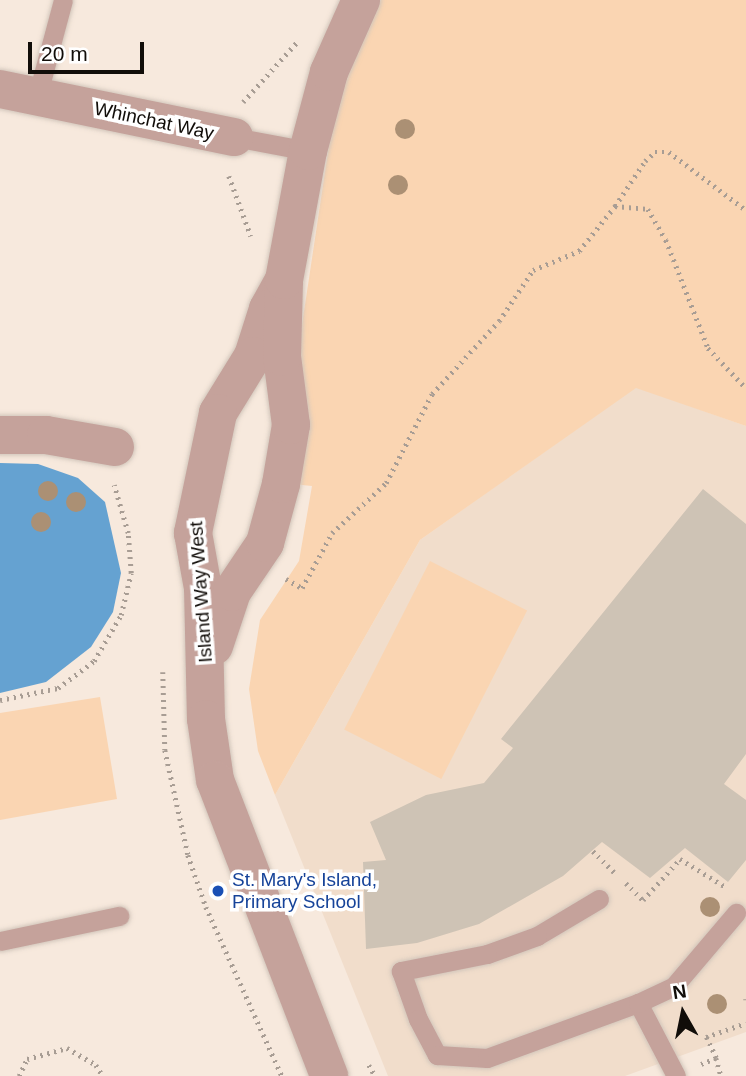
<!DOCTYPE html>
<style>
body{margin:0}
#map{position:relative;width:746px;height:1076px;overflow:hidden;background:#f7e9dd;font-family:Arial,sans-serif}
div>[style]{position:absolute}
.built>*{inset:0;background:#f1ddcb}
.green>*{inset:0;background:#fad5b2;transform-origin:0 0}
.water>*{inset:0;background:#65a2d1}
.building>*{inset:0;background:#cec3b5}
.path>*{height:4.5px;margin-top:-2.25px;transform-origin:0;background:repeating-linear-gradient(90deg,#a89d94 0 2px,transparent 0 7px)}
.roads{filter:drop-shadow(0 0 2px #d2c6bb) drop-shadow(0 0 2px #d2c6bb)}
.lane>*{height:19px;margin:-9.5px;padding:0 9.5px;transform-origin:9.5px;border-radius:9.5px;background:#c5a29b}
.street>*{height:38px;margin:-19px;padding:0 19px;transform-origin:19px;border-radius:19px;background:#c5a29b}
.trees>*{width:20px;height:20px;margin:-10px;border-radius:50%;background:#ab9074}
.dots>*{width:19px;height:19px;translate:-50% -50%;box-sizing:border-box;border:4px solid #fff;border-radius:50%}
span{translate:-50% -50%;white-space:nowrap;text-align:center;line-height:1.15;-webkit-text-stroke:7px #fff;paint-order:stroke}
.street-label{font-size:19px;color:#110d09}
.transit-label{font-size:19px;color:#164399}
.left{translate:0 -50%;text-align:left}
.north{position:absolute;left:648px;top:978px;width:70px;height:70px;-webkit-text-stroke:5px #fff;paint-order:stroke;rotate:351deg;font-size:19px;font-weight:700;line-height:28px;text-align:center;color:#110d09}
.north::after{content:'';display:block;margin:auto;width:24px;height:32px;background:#110d09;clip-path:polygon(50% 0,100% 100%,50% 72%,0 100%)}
.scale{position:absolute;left:28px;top:42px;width:116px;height:32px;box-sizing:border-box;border:4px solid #110d09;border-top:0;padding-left:9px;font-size:21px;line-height:24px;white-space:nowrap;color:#110d09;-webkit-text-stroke:5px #fff;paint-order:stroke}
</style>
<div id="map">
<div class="built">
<i style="clip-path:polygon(636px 387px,746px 426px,746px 1032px,625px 1076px,388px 1076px,275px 795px,420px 540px)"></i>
</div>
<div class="green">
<i style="clip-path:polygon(381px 0,746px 0,746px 426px,636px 388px,420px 540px,275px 795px,258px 751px,249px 689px,260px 620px,299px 561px,312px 486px,292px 484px,303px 406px,300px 338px,339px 79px)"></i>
<i style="left:430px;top:561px;width:109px;height:189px;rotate:27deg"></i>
<i style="clip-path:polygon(100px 697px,117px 799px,0 820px,0 713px)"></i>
</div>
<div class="water">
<i style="clip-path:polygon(0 463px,38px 464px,78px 478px,105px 502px,121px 573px,113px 612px,91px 647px,46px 682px,0 693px)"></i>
</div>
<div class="building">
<i style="clip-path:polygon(703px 489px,746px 524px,746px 754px,724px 784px,746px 800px,746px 860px,728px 882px,685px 848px,650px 878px,602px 842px,563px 876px,479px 924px,417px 943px,366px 949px,363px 862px,386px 860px,370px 822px,426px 795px,484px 783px,513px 748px,501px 739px)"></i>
</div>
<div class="path">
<i style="left:243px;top:102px;width:82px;rotate:-48deg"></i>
<i style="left:229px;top:176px;width:64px;rotate:69.9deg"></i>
<i style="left:615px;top:206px;width:54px;rotate:-56.3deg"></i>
<i style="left:645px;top:161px;width:13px;rotate:-42deg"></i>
<i style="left:655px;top:152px;width:14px"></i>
<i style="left:669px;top:152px;width:96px;rotate:37deg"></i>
<i style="left:286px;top:579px;width:18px;rotate:29deg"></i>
<i style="left:302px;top:588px;width:63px;rotate:-61.4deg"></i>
<i style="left:332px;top:533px;width:74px;rotate:-42.8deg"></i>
<i style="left:386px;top:483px;width:100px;rotate:-62.7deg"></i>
<i style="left:432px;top:394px;width:99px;rotate:-47.5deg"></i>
<i style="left:499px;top:321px;width:61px;rotate:-56.3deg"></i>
<i style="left:533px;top:270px;width:50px;rotate:-22.4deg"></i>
<i style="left:579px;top:251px;width:58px;rotate:-51.3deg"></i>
<i style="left:615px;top:206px;width:33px;rotate:5deg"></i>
<i style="left:648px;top:209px;width:36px;rotate:60deg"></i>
<i style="left:666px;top:240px;width:116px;rotate:68.7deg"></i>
<i style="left:708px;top:348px;width:55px;rotate:46.5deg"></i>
<i style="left:163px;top:672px;width:78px;rotate:88.5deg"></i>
<i style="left:165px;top:750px;width:107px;rotate:77.6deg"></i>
<i style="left:188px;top:855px;width:55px;rotate:70.9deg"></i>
<i style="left:206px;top:907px;width:185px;rotate:65.8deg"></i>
<i style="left:0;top:700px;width:59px;rotate:-11.7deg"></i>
<i style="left:58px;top:688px;width:45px;rotate:-36.9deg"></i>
<i style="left:94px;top:661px;width:53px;rotate:-59.6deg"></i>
<i style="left:121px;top:615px;width:43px;rotate:-76.6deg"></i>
<i style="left:131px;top:573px;width:40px;rotate:-94.3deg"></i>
<i style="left:128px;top:533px;width:50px;rotate:-106.3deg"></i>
<i style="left:593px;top:851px;width:30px;rotate:45deg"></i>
<i style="left:626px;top:883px;width:24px;rotate:45deg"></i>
<i style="left:643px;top:900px;width:55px;rotate:-47.9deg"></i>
<i style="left:680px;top:859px;width:52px;rotate:31.5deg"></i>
<i style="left:746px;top:999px;width:1px;rotate:90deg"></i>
<i style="left:716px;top:1058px;width:23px;rotate:-115deg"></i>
<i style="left:706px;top:1037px;width:42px;rotate:-19.3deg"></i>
<i style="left:701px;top:1064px;width:16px;rotate:-22deg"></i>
<i style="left:716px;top:1058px;width:19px;rotate:74deg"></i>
<i style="left:369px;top:1065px;width:13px;rotate:61deg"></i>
<i style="left:19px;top:1076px;width:19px;rotate:-65deg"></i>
<i style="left:27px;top:1059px;width:41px;rotate:-15.4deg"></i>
<i style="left:67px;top:1048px;width:34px;rotate:30deg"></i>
<i style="left:96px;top:1065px;width:13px;rotate:58deg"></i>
</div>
<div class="roads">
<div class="lane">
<i style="left:37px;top:97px;width:100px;rotate:-75deg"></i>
<i style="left:234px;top:137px;width:75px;rotate:10.7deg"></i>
<i style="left:599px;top:899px;width:72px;rotate:149.2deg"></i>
<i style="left:537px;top:936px;width:53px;rotate:160.2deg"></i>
<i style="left:487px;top:954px;width:88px;rotate:168.8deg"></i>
<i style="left:401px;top:971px;width:51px;rotate:70.5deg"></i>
<i style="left:418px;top:1019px;width:41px;rotate:62.2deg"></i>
<i style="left:437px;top:1055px;width:50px;rotate:3.4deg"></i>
<i style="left:487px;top:1058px;width:161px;rotate:-20deg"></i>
<i style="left:638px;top:1003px;width:82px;rotate:62.5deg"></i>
<i style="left:0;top:941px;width:122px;rotate:-11.9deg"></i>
<i style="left:638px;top:1003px;width:40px;rotate:-25deg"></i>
<i style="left:674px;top:986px;width:96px;rotate:-49.7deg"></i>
</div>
<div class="street">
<i style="left:0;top:89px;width:239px;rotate:11.6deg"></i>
<i style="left:284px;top:280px;width:33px;rotate:119deg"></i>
<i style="left:268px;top:309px;width:49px;rotate:107.7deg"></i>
<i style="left:253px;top:356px;width:67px;rotate:121.6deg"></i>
<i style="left:218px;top:413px;width:123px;rotate:101.8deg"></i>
<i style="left:193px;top:533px;width:56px;rotate:79.7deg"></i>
<i style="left:203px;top:588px;width:131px;rotate:88.7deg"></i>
<i style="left:206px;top:719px;width:62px;rotate:81.6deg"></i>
<i style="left:215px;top:780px;width:317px;rotate:68.9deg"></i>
<i style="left:0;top:435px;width:46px"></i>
<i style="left:46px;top:435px;width:70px;rotate:9.9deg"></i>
<i style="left:214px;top:646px;width:57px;rotate:-71.6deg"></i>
<i style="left:232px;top:592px;width:59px;rotate:-56deg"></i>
<i style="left:265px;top:543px;width:61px;rotate:-74.8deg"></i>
<i style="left:281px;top:484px;width:60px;rotate:-80.4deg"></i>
<i style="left:291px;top:425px;width:69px;rotate:-97.5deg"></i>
<i style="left:282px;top:357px;width:77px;rotate:-88.5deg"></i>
<i style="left:284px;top:280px;width:131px;rotate:-79.5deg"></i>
<i style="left:308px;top:151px;width:82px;rotate:-75.1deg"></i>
<i style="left:329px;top:72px;width:79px;rotate:-66deg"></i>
</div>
</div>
<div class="trees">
<i style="left:405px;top:129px"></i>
<i style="left:398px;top:185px"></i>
<i style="left:48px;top:491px"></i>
<i style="left:76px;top:502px"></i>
<i style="left:41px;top:522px"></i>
<i style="left:710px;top:907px"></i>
<i style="left:717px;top:1004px"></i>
</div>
<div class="dots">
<i style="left:218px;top:891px;background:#1a4fb4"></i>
</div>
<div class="street-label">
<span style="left:154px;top:121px;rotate:12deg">Whinchat Way</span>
<span style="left:201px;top:592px;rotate:-94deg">Island Way West</span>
</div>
<div class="transit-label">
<span class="left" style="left:232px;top:891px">St. Mary's Island,<br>Primary School</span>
</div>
<div class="north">N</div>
<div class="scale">20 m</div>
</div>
